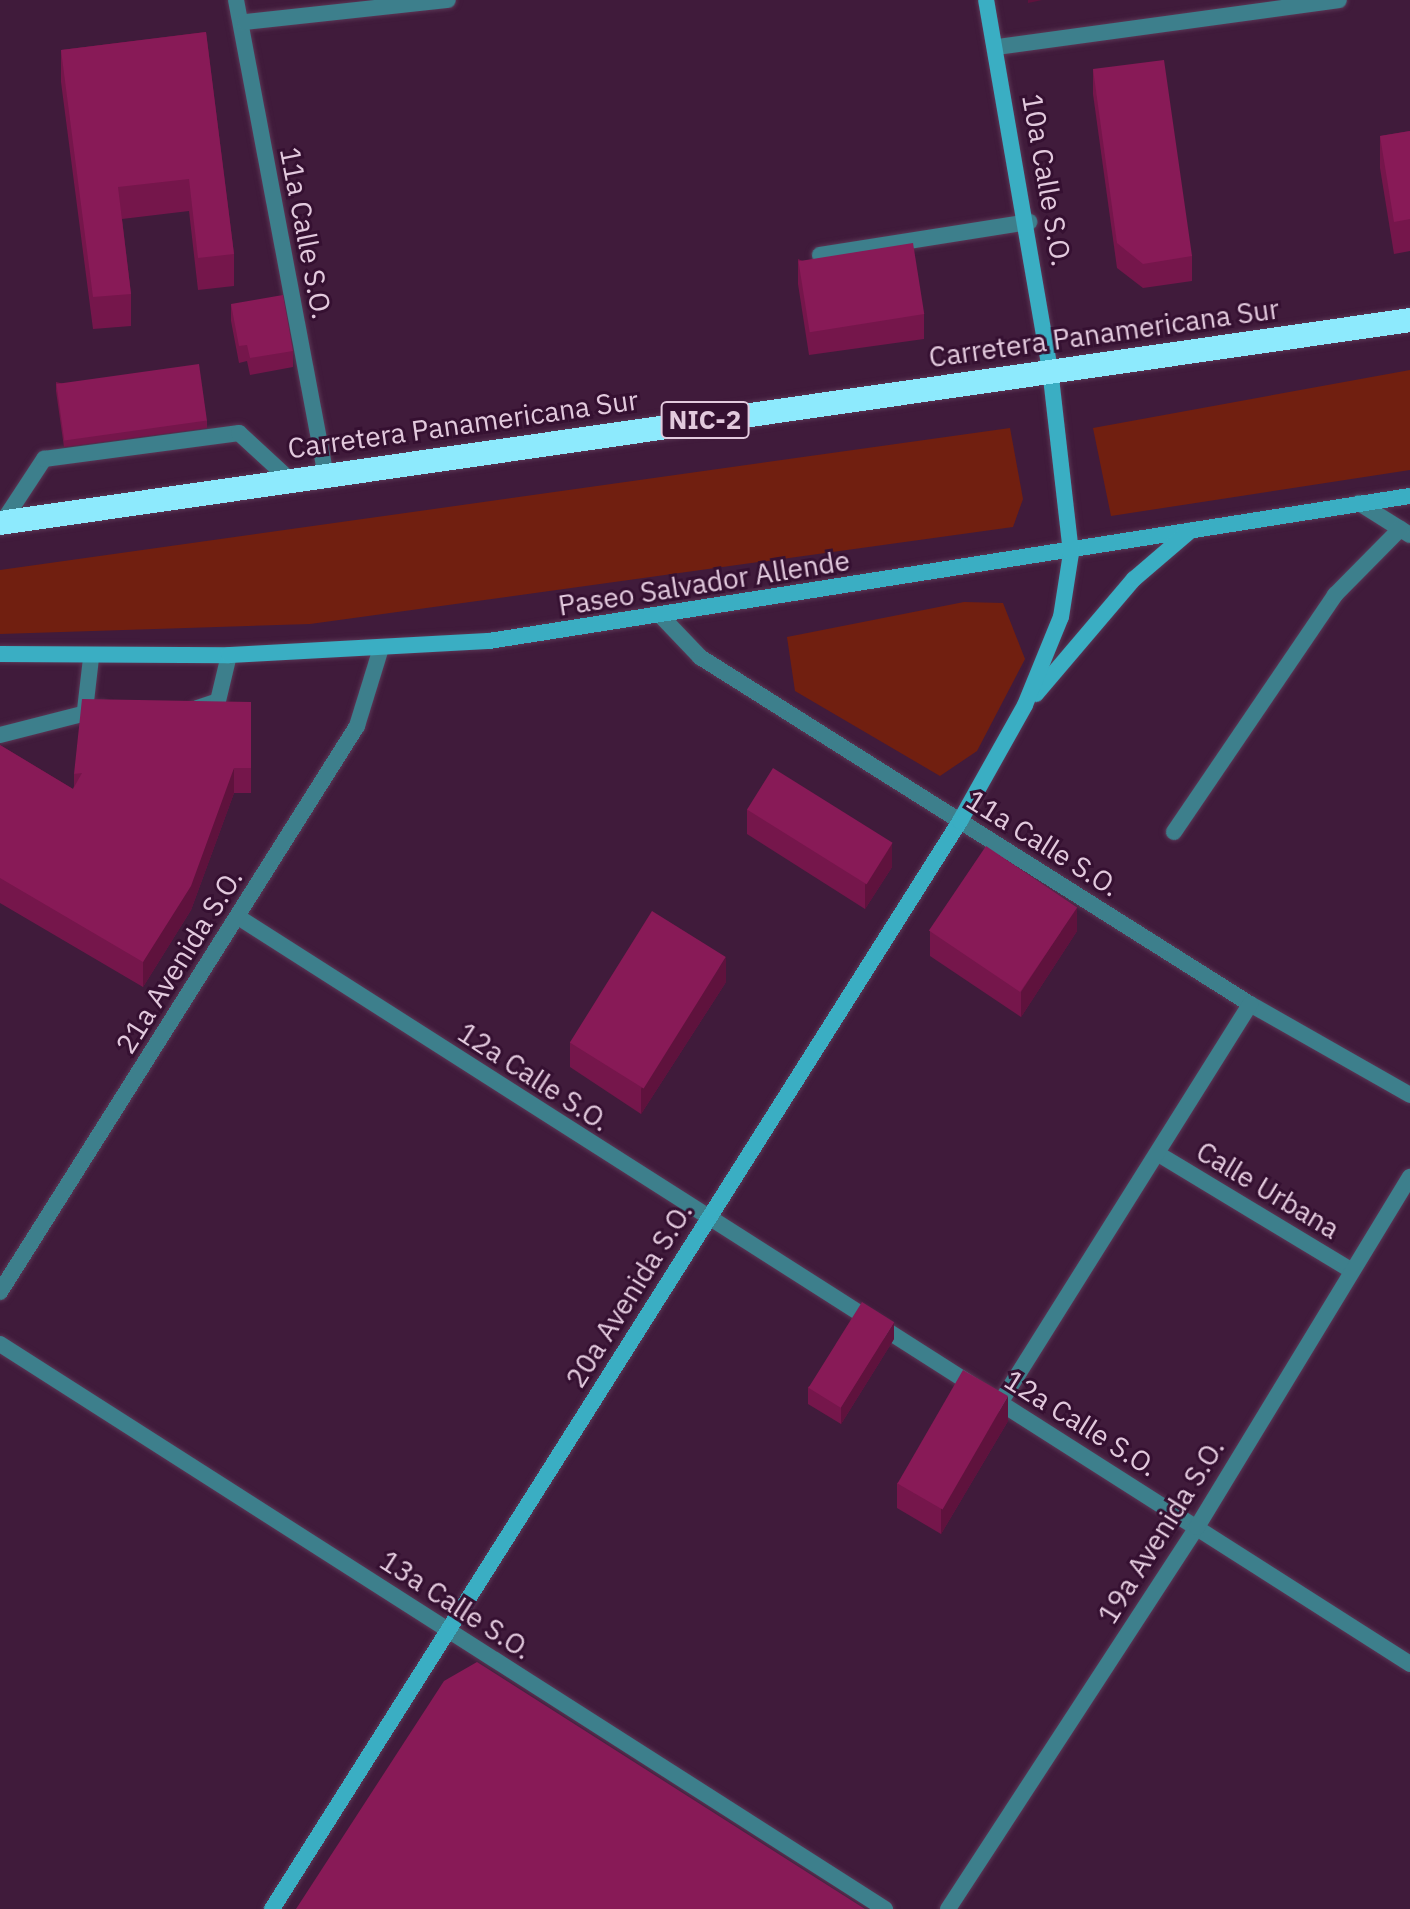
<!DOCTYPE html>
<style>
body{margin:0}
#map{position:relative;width:1410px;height:1909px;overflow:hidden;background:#401b3b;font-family:"IBM Plex Sans",sans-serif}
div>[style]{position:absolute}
.green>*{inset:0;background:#711f10}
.roads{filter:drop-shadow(0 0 2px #5a3755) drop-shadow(0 0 2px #5a3755)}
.lane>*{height:16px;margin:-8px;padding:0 8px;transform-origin:8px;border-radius:8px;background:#3d7f8c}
.street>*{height:16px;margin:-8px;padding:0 8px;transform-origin:8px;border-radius:8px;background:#3d7f8c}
.secondary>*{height:16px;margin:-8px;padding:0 8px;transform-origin:8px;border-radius:8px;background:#3aaec3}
.highway>*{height:24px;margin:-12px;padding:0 12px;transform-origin:12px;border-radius:12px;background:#8deafd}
.wall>*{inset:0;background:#75164b}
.shaded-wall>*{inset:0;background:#5f123d}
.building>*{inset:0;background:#881a57;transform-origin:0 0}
span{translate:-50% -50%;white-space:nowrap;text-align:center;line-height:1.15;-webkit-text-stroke:6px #351031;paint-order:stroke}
.shield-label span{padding:2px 6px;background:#351031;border:2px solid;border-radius:6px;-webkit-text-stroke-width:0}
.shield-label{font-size:26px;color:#e2c9dd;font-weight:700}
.street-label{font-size:28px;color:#e2c9dd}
</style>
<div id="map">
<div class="green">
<i style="clip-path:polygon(1410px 370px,1410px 470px,1111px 516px,1093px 428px)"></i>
<i style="clip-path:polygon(1010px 428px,1023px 499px,1013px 527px,310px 624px,0 634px,0 570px)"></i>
<i style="clip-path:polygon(964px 602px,1003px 603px,1025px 659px,977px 751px,940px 776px,795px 691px,787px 637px)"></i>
</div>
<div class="roads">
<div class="lane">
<i style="left:820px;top:255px;width:212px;rotate:-9deg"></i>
<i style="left:1359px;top:503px;width:60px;rotate:32.1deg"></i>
<i style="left:2px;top:523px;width:77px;rotate:-56.7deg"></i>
<i style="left:44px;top:459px;width:197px;rotate:-7.6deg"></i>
<i style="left:239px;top:433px;width:67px;rotate:42.6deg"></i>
<i style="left:197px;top:708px;width:22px;rotate:-18deg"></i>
<i style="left:218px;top:701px;width:47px;rotate:-76.6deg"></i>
<i style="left:85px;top:710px;width:52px;rotate:-83.4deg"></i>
<i style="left:0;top:735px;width:105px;rotate:-14.3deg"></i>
<i style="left:1174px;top:832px;width:287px;rotate:-55.8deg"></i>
<i style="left:1335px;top:595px;width:93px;rotate:-45.4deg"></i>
</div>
<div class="street">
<i style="left:236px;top:0;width:483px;rotate:79.3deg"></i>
<i style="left:245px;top:22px;width:204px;rotate:-6.2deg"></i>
<i style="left:997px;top:47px;width:345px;rotate:-7.8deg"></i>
<i style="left:661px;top:616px;width:57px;rotate:46.4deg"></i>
<i style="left:700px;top:657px;width:650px;rotate:32.25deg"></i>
<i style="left:1250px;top:1004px;width:184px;rotate:29.6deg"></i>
<i style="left:238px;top:917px;width:1390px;rotate:32.51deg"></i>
<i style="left:1160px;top:1155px;width:221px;rotate:31.1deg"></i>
<i style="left:0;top:1292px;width:669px;rotate:-57.76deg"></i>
<i style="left:357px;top:726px;width:82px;rotate:-72.9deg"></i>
<i style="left:0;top:1344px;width:1050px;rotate:32.55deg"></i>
<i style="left:1000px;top:1403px;width:471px;rotate:-57.9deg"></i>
<i style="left:948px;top:1909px;width:456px;rotate:-56.9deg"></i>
<i style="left:1197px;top:1527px;width:410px;rotate:-58.7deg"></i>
</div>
<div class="secondary">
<i style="left:0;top:654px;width:229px;rotate:0.3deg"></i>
<i style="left:229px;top:655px;width:260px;rotate:-3.1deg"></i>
<i style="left:489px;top:641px;width:932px;rotate:-8.95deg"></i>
<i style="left:1036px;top:694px;width:151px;rotate:-49.6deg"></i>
<i style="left:1134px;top:579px;width:74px;rotate:-40.6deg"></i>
<i style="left:272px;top:1909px;width:1287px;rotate:-57.69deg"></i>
<i style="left:960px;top:821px;width:133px;rotate:-60.7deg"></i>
<i style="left:1025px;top:705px;width:95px;rotate:-67.8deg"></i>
<i style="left:1061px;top:617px;width:65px;rotate:-81.1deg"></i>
<i style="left:1071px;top:553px;width:184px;rotate:-96.5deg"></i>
<i style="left:1050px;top:370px;width:375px;rotate:-99.8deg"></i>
</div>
<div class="highway">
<i style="left:0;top:523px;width:1425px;rotate:-8.19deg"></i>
</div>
</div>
<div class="wall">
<i style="clip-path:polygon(206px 32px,234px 254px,234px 286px,198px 290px,189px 211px,122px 219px,131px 294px,131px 326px,93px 329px,61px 82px,61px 50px)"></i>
<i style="clip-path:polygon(1093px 69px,1192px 256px,1192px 281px,1143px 288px,1117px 268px,1093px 94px)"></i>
<i style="clip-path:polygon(1410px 131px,1410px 251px,1394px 254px,1380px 168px,1380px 136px)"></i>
<i style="clip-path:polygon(798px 259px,924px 314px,924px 339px,809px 355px,798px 284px)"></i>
<i style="clip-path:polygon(231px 304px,293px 351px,293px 367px,250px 375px,247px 361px,239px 363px,231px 321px)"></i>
<i style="clip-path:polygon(56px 382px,207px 420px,207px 428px,64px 447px,56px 391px)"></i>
<i style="clip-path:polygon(251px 702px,251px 793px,234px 793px,191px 910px,143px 987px,0 903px,0 745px,73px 789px,74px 786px,74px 774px)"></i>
<i style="clip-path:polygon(747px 809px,892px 867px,865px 909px,747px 834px)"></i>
<i style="clip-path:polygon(930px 931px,1077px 931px,1021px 1017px,930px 956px)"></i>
<i style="clip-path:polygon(726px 982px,641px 1114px,570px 1067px,570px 1042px)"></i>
<i style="clip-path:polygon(894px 1339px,841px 1424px,808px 1404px,808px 1387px)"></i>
<i style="clip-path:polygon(1008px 1421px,941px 1534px,897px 1508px,897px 1483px)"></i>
</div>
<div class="shaded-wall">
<i style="clip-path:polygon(1028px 0,1042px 0,1028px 3px)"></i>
<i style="clip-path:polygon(234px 768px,234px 793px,191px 910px,143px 987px,143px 962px)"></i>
<i style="clip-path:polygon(892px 843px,892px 867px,865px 909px,865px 885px)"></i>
<i style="clip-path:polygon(1077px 907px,1077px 931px,1021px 1017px,1021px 992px)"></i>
<i style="clip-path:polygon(726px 957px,726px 982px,641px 1114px,641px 1089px)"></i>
<i style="clip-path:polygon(894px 1322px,894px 1339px,841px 1424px,841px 1407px)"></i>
<i style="clip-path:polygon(1008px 1396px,1008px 1421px,941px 1534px,941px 1509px)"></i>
</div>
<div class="building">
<i style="clip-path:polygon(206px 32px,234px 254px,198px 258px,189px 179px,118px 187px,131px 294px,93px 297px,61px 50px)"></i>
<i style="clip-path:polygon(1164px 60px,1192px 256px,1143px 264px,1117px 243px,1093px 69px)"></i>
<i style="clip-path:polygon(1410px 131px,1410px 219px,1394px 222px,1380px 136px)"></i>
<i style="left:913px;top:243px;width:72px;height:116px;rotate:81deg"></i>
<i style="clip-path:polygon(283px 295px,293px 351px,250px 358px,247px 345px,239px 346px,231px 304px)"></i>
<i style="left:199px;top:364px;width:57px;height:144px;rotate:82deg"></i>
<i style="clip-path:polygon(82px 699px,251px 702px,251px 768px,234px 768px,191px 886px,143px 962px,0 878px,0 745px,73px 789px,82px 773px,74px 774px)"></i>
<i style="left:773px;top:768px;width:141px;height:49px;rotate:32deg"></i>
<i style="left:986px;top:846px;width:110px;height:102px;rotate:34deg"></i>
<i style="left:652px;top:911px;width:87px;height:155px;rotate:32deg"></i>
<i style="left:862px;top:1302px;width:38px;height:101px;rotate:32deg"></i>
<i style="left:963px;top:1370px;width:52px;height:131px;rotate:30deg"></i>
<i style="clip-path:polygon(477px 1662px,865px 1909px,296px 1909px,444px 1681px)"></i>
</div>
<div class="shield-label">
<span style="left:705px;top:420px">NIC-2</span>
</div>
<div class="street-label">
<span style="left:1047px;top:180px;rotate:80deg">10a Calle S.O.</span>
<span style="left:306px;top:233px;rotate:79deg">11a Calle S.O.</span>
<span style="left:1104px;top:333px;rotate:-8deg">Carretera Panamericana Sur</span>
<span style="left:463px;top:424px;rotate:-8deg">Carretera Panamericana Sur</span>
<span style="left:704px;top:583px;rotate:-9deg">Paseo Salvador Allende</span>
<span style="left:1043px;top:843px;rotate:32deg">11a Calle S.O.</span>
<span style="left:179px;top:961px;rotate:-58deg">21a Avenida S.O.</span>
<span style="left:534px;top:1077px;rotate:33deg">12a Calle S.O.</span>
<span style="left:1268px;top:1190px;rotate:31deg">Calle Urbana</span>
<span style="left:629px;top:1295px;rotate:-58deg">20a Avenida S.O.</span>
<span style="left:1081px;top:1423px;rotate:32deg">12a Calle S.O.</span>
<span style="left:1161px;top:1531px;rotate:-58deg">19a Avenida S.O.</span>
<span style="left:456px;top:1605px;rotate:33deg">13a Calle S.O.</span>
</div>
</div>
